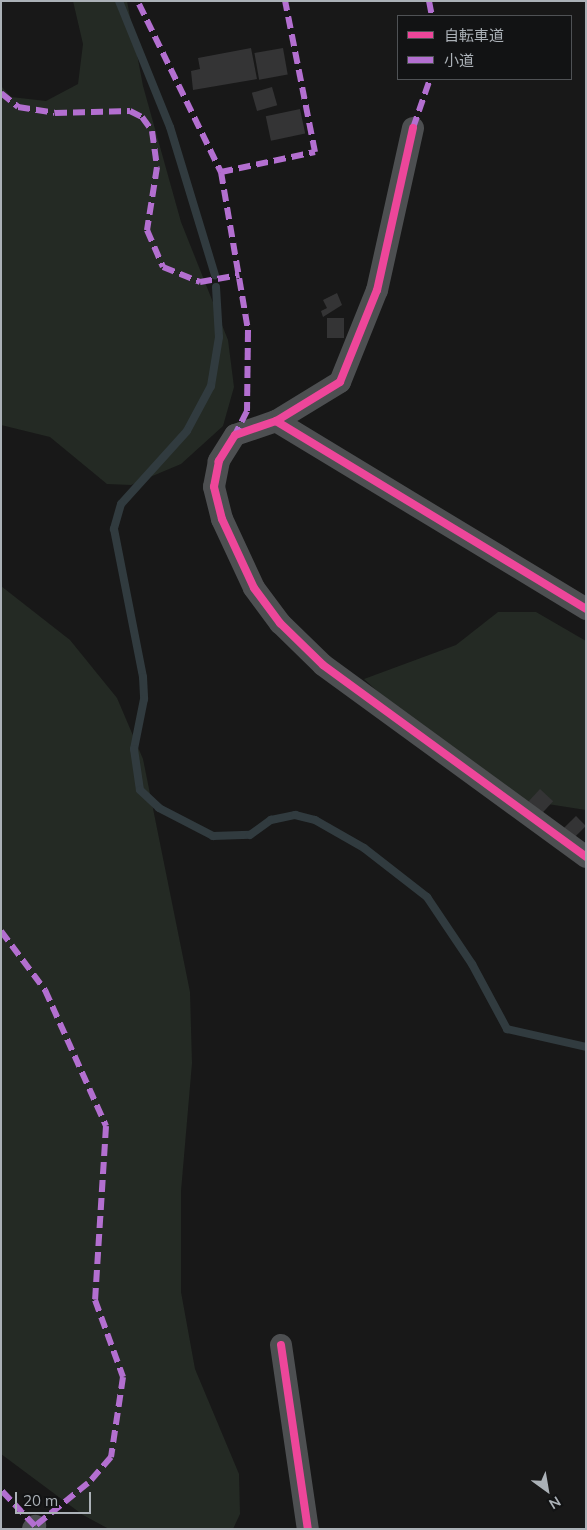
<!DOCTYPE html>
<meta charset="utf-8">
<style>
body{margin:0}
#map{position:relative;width:587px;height:1530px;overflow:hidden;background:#181818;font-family:Mulish,"Noto Sans JP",sans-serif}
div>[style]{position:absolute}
.green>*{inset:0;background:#242a24}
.stream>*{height:8px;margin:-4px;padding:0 4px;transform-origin:4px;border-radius:4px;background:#313b3f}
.building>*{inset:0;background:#343435;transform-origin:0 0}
.street>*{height:22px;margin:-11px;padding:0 11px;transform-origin:11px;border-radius:11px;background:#4d4f51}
.quiet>*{height:6px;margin-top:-3px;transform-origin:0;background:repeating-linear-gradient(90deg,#b36fd0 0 12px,transparent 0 18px)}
.cycleway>*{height:8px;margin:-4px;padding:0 4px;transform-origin:4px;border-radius:4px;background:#ed469a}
span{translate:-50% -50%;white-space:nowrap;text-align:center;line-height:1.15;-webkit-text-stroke:4.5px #121314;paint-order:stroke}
.frame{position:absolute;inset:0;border:2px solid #abb1b7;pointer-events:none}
.legend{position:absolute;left:397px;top:15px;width:175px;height:65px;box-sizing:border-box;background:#121314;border:1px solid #4f5255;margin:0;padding:6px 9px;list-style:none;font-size:15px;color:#abb1b7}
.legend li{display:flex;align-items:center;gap:10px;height:25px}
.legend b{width:25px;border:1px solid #4f5255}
.north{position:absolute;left:522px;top:1465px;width:50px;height:50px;-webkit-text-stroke:4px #121314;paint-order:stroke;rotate:148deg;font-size:14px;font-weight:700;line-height:20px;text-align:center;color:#abb1b7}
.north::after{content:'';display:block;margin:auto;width:18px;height:22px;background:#abb1b7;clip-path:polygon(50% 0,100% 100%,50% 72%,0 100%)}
.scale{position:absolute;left:15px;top:1492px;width:76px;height:22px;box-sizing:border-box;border:2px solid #abb1b7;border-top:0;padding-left:6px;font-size:15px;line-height:18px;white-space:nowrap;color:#abb1b7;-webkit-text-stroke:4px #121314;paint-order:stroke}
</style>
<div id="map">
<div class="green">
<i style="clip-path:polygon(73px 1px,127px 1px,143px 86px,181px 222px,228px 340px,234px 387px,223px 426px,181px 464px,131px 485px,107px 484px,50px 437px,1px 425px,1px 86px,11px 97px,46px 101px,78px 84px,83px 44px)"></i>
<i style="clip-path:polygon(1px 586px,70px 640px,117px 698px,143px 759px,190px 992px,192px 1063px,181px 1191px,181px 1292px,195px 1369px,239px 1474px,240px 1514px,233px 1529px,109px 1529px,83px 1515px,1px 1454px)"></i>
<i style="clip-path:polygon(498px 612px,536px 612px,586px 641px,586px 810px,522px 800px,400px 712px,364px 679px,456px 645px)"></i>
</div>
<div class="stream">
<i style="left:119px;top:1px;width:136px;rotate:68deg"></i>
<i style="left:170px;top:127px;width:155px;rotate:73.1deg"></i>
<i style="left:216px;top:287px;width:50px;rotate:86.6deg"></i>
<i style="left:219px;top:337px;width:50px;rotate:99.3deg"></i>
<i style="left:211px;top:386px;width:51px;rotate:118.1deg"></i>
<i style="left:187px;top:431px;width:98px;rotate:132.1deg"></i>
<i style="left:121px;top:504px;width:26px;rotate:106deg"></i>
<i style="left:114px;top:529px;width:151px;rotate:78.9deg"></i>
<i style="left:143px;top:677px;width:22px;rotate:87deg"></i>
<i style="left:144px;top:699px;width:51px;rotate:101.3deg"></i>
<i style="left:134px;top:749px;width:41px;rotate:81.7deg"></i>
<i style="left:140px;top:790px;width:26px;rotate:43deg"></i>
<i style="left:159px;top:808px;width:61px;rotate:27.4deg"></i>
<i style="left:213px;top:836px;width:37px;rotate:-2deg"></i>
<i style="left:250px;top:835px;width:26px;rotate:-36deg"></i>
<i style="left:271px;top:820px;width:25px;rotate:-12deg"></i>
<i style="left:295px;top:815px;width:21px;rotate:14deg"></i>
<i style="left:315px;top:820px;width:56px;rotate:29.7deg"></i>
<i style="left:364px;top:848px;width:80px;rotate:37.9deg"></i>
<i style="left:427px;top:897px;width:81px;rotate:56.1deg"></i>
<i style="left:472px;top:964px;width:74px;rotate:61.7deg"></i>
<i style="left:507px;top:1029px;width:81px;rotate:12.8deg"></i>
</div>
<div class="building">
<i style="clip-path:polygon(251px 48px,257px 79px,193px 90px,191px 71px,200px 69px,198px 58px)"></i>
<i style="left:283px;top:48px;width:27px;height:29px;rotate:80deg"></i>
<i style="left:272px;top:87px;width:19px;height:21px;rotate:74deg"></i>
<i style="left:300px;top:109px;width:25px;height:35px;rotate:78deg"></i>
<i style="clip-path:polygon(337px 293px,342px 305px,323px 317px,321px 311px,327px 308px,323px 300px)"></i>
<i style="left:327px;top:318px;width:17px;height:20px"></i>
<i style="left:540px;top:789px;width:18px;height:18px;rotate:43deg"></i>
<i style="left:576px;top:816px;width:14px;height:21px;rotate:45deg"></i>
</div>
<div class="street">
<i style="left:413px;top:128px;width:166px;rotate:102.5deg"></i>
<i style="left:377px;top:290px;width:99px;rotate:111.9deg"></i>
<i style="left:340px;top:382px;width:75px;rotate:148.6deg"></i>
<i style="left:276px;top:421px;width:43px;rotate:161.1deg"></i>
<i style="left:235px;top:435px;width:31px;rotate:122deg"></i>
<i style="left:219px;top:461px;width:26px;rotate:101deg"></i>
<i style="left:214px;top:487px;width:33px;rotate:76deg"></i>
<i style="left:222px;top:519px;width:76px;rotate:65.1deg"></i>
<i style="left:254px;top:588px;width:44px;rotate:53.4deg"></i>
<i style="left:280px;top:623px;width:60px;rotate:44.3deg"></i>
<i style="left:323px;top:665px;width:326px;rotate:36.1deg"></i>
<i style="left:276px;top:421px;width:363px;rotate:31.2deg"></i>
<i style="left:281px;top:1345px;width:186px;rotate:81.7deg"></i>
<i style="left:33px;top:1529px;width:4px;rotate:-56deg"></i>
</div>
<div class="quiet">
<i style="left:429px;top:1px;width:15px;rotate:79deg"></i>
<i style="left:139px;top:4px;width:187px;rotate:64deg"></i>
<i style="left:221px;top:172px;width:160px;rotate:80.3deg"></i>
<i style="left:248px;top:330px;width:81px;rotate:90.7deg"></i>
<i style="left:247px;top:411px;width:27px;rotate:117deg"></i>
<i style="left:1px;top:93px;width:22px;rotate:39deg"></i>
<i style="left:18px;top:107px;width:37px;rotate:9deg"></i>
<i style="left:55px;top:113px;width:75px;rotate:-1.5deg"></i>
<i style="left:130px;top:111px;width:13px;rotate:27deg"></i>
<i style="left:142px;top:117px;width:17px;rotate:54deg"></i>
<i style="left:152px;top:131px;width:36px;rotate:82deg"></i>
<i style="left:157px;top:167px;width:64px;rotate:99deg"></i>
<i style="left:147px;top:230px;width:40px;rotate:66.6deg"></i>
<i style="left:163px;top:267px;width:40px;rotate:22deg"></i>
<i style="left:200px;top:282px;width:40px;rotate:-10deg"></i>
<i style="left:413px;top:128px;width:52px;rotate:-70.9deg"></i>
<i style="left:221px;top:172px;width:96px;rotate:-12deg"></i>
<i style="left:315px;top:152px;width:154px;rotate:-101.2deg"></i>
<i style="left:1px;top:931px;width:74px;rotate:53.3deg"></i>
<i style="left:45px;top:990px;width:149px;rotate:65.8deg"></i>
<i style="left:106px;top:1126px;width:174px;rotate:93.6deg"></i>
<i style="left:95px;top:1300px;width:82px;rotate:70deg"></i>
<i style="left:123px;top:1377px;width:81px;rotate:98.5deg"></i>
<i style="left:111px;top:1457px;width:35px;rotate:131deg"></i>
<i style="left:88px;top:1483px;width:68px;rotate:140.9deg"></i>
<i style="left:35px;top:1526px;width:50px;rotate:-133.4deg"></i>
</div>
<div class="cycleway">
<i style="left:413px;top:128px;width:166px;rotate:102.5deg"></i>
<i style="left:377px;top:290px;width:99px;rotate:111.9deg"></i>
<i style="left:340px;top:382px;width:75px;rotate:148.6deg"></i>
<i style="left:276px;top:421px;width:43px;rotate:161.1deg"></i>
<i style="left:235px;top:435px;width:31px;rotate:122deg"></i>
<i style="left:219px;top:461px;width:26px;rotate:101deg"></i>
<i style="left:214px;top:487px;width:33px;rotate:76deg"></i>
<i style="left:222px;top:519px;width:76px;rotate:65.1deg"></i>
<i style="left:254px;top:588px;width:44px;rotate:53.4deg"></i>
<i style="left:280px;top:623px;width:60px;rotate:44.3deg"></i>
<i style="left:323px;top:665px;width:326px;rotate:36.1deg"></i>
<i style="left:276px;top:421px;width:363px;rotate:31.2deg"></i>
<i style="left:281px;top:1345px;width:186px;rotate:81.7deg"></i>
</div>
<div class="frame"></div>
<ul class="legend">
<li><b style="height:6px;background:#ed469a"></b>自転車道</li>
<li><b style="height:6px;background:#b36fd0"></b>小道</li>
</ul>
<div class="north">N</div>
<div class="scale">20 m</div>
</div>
